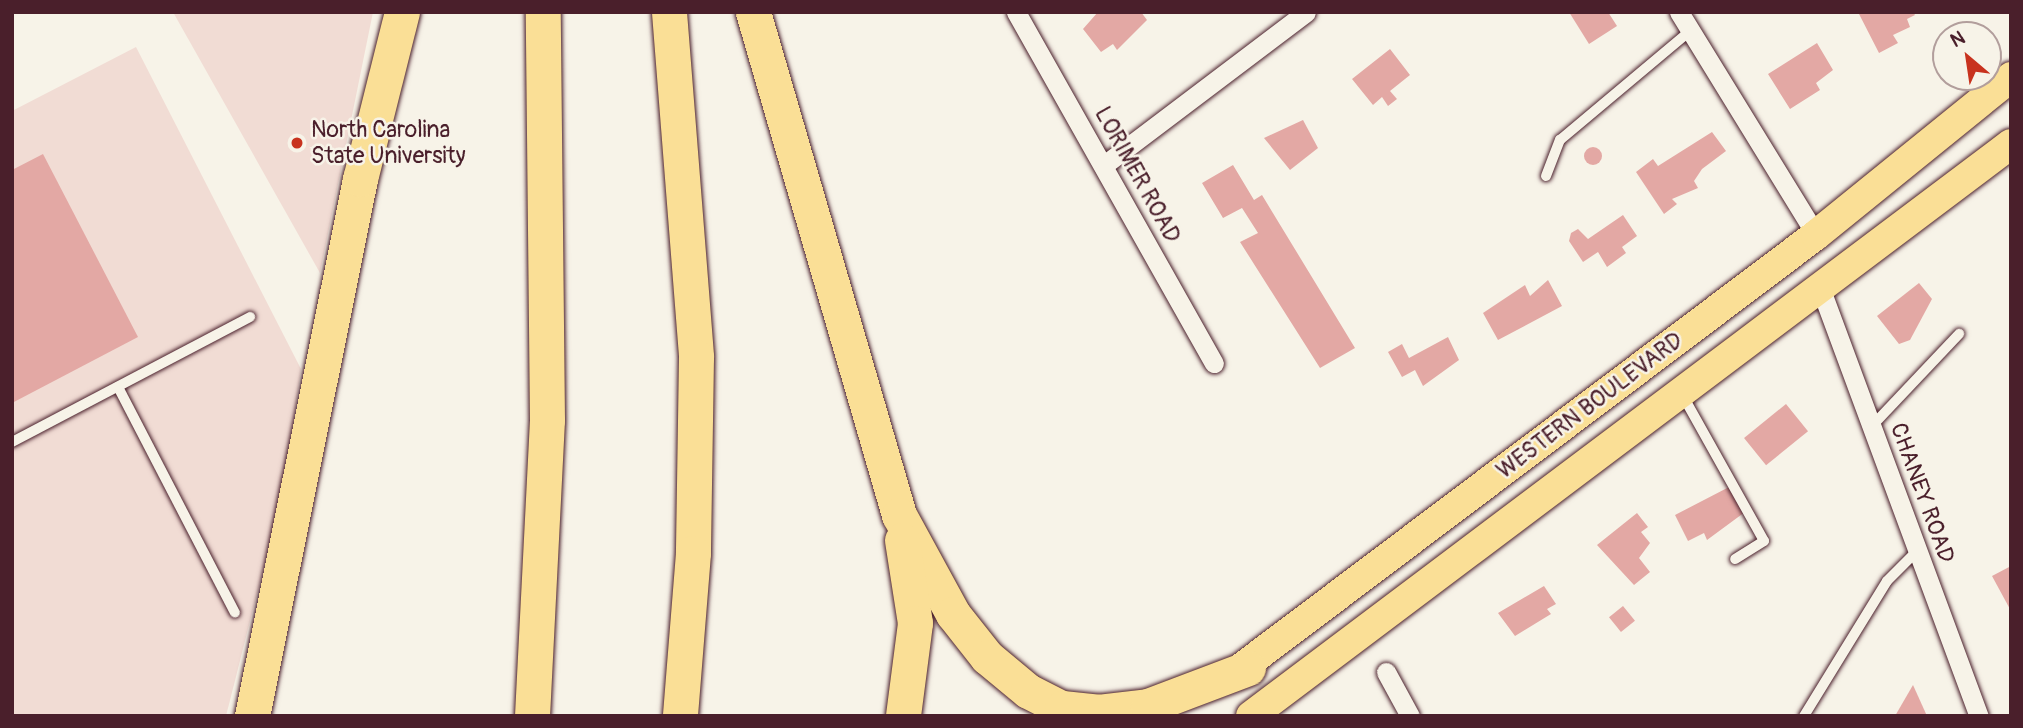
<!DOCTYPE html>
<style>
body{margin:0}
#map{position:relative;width:2023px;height:728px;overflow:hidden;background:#f7f3e8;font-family:Pangolin,sans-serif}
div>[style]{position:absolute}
.built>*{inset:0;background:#f1dcd4}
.building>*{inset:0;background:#e3a8a4;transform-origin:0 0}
.round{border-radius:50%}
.roads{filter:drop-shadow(0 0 2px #4a1f2b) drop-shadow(0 0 2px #4a1f2b)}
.service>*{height:10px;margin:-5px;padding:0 5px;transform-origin:5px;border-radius:5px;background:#f7f3e8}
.minor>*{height:19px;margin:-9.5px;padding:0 9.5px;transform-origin:9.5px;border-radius:9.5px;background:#f7f3e8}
.primary>*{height:30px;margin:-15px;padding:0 15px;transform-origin:15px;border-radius:15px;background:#fadf96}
.motorway>*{height:35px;margin:-17.5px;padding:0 17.5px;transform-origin:17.5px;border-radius:17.5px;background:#fadf96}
.dots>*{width:19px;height:19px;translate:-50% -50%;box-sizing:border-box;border:4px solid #f7f3e8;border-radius:50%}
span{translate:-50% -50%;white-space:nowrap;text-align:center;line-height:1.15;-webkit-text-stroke:5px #f7f3e8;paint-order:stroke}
.poi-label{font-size:23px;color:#4a1f2b}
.left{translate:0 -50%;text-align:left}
.street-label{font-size:23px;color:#4a1f2b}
.frame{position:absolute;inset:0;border:14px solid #4a1f2b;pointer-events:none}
.north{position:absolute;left:1932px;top:21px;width:70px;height:70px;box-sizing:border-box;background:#f7f3e8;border:2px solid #b29e9c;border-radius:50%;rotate:331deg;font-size:19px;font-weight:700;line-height:28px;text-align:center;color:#4a1f2b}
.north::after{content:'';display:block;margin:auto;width:24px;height:32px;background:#c8321e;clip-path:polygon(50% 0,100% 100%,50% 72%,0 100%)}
</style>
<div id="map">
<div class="built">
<i style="clip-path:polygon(173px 12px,373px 12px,320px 273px)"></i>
<i style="clip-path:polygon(136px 47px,301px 369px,283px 491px,226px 716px,12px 716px,12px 111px)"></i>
</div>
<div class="building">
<i style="clip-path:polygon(1098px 12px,1141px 12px,1147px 20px,1117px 50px,1113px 44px,1101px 52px,1083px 29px)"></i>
<i style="clip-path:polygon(1569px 12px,1608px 12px,1617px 26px,1589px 44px)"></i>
<i style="clip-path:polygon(1858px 12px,1913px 12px,1915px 15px,1907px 19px,1910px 27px,1893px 35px,1898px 43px,1879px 53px)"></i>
<i style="clip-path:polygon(1817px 43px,1833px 70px,1816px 83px,1820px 90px,1790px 109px,1768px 74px)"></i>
<i style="clip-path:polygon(1390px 49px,1410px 75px,1390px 91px,1397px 99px,1388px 106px,1382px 97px,1373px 105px,1352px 79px)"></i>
<i style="clip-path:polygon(1303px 120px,1318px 148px,1290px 170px,1264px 138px)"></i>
<i style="clip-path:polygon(1712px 132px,1726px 151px,1702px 169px,1694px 181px,1698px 188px,1672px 199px,1677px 204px,1664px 214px,1636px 172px,1653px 159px,1658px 166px)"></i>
<i class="round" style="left:1584px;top:147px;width:18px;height:18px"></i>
<i style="clip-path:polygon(43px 154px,138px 337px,12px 403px,12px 170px)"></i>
<i style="clip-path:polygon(1233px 165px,1254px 200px,1262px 195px,1355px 348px,1320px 368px,1240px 242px,1258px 233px,1242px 208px,1223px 218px,1202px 183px)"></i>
<i style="clip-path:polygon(1623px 215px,1637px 236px,1622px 247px,1626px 253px,1607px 267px,1598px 252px,1583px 262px,1569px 241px,1571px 233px,1578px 229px,1588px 239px)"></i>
<i style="clip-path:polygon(1548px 280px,1562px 306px,1498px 340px,1483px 313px,1525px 285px,1530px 296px)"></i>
<i style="clip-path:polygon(1919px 283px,1932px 299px,1910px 340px,1899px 344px,1877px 316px)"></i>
<i style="clip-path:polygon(1448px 337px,1459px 360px,1423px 386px,1415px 370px,1402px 377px,1388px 352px,1402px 344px,1409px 358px)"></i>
<i style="left:1786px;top:404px;width:35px;height:54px;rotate:51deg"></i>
<i style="clip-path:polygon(1731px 486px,1745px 512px,1707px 540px,1704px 533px,1688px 541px,1675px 515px)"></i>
<i style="clip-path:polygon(1637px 513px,1648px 527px,1641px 532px,1650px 543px,1639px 558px,1650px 572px,1634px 585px,1597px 545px)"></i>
<i style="clip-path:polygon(2011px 566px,2011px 611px,1992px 576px)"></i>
<i style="clip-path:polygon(1544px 586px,1556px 604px,1547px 609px,1551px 614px,1515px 636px,1498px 613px)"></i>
<i style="left:1623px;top:606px;width:19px;height:18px;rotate:51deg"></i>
<i style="clip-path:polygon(1913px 685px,1927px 716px,1895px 716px)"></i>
</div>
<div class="roads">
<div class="service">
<i style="left:1546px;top:176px;width:39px;rotate:-69deg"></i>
<i style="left:1560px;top:140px;width:170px;rotate:-40deg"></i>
<i style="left:118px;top:387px;width:254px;rotate:62.6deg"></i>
<i style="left:1683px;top:396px;width:166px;rotate:60.8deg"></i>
<i style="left:1764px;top:541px;width:34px;rotate:148deg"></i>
<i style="left:1872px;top:426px;width:127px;rotate:-46.6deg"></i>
<i style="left:12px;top:442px;width:269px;rotate:-27.7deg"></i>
<i style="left:1804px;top:716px;width:158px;rotate:-58.4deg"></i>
<i style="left:1887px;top:581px;width:42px;rotate:-45deg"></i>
</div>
<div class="minor">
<i style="left:1016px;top:12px;width:403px;rotate:60.6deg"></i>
<i style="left:1679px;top:12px;width:262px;rotate:58.4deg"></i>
<i style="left:1104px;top:165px;width:253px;rotate:-37.1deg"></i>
<i style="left:1820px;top:287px;width:458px;rotate:69.7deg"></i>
<i style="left:1386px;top:672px;width:50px;rotate:61.4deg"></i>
</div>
<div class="primary">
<i style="left:1228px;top:678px;width:736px;rotate:-36.99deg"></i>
<i style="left:1816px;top:235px;width:251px;rotate:-39deg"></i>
<i style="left:1251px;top:716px;width:951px;rotate:-36.97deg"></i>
</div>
<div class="motorway">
<i style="left:669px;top:12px;width:346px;rotate:85.5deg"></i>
<i style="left:696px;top:357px;width:196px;rotate:90.9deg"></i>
<i style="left:693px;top:553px;width:164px;rotate:94.6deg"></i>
<i style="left:753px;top:12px;width:524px;rotate:73.81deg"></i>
<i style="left:899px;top:515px;width:113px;rotate:61.4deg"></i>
<i style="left:953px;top:614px;width:55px;rotate:51.7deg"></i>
<i style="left:987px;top:657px;width:53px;rotate:39.7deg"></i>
<i style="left:1028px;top:691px;width:38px;rotate:27deg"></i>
<i style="left:1062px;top:708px;width:36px;rotate:6deg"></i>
<i style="left:1098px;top:712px;width:50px;rotate:-6.8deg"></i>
<i style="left:1148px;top:706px;width:107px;rotate:-20.8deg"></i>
<i style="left:902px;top:540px;width:84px;rotate:81.1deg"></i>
<i style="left:915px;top:623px;width:94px;rotate:97.4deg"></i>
<i style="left:252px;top:716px;width:548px;rotate:-78.63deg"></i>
<i style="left:360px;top:179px;width:172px;rotate:-75.9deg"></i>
<i style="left:532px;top:716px;width:296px;rotate:-87.1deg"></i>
<i style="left:547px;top:420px;width:408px;rotate:-90.6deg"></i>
</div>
</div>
<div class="dots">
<i style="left:297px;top:143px;background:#c8321e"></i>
</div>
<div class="poi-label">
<span class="left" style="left:311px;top:143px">North Carolina<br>State University</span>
</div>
<div class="street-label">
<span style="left:1137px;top:175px;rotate:61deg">LORIMER ROAD</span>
<span style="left:1590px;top:406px;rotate:-37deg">WESTERN BOULEVARD</span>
<span style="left:1922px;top:493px;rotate:70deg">CHANEY ROAD</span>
</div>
<div class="frame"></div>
<div class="north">N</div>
</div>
